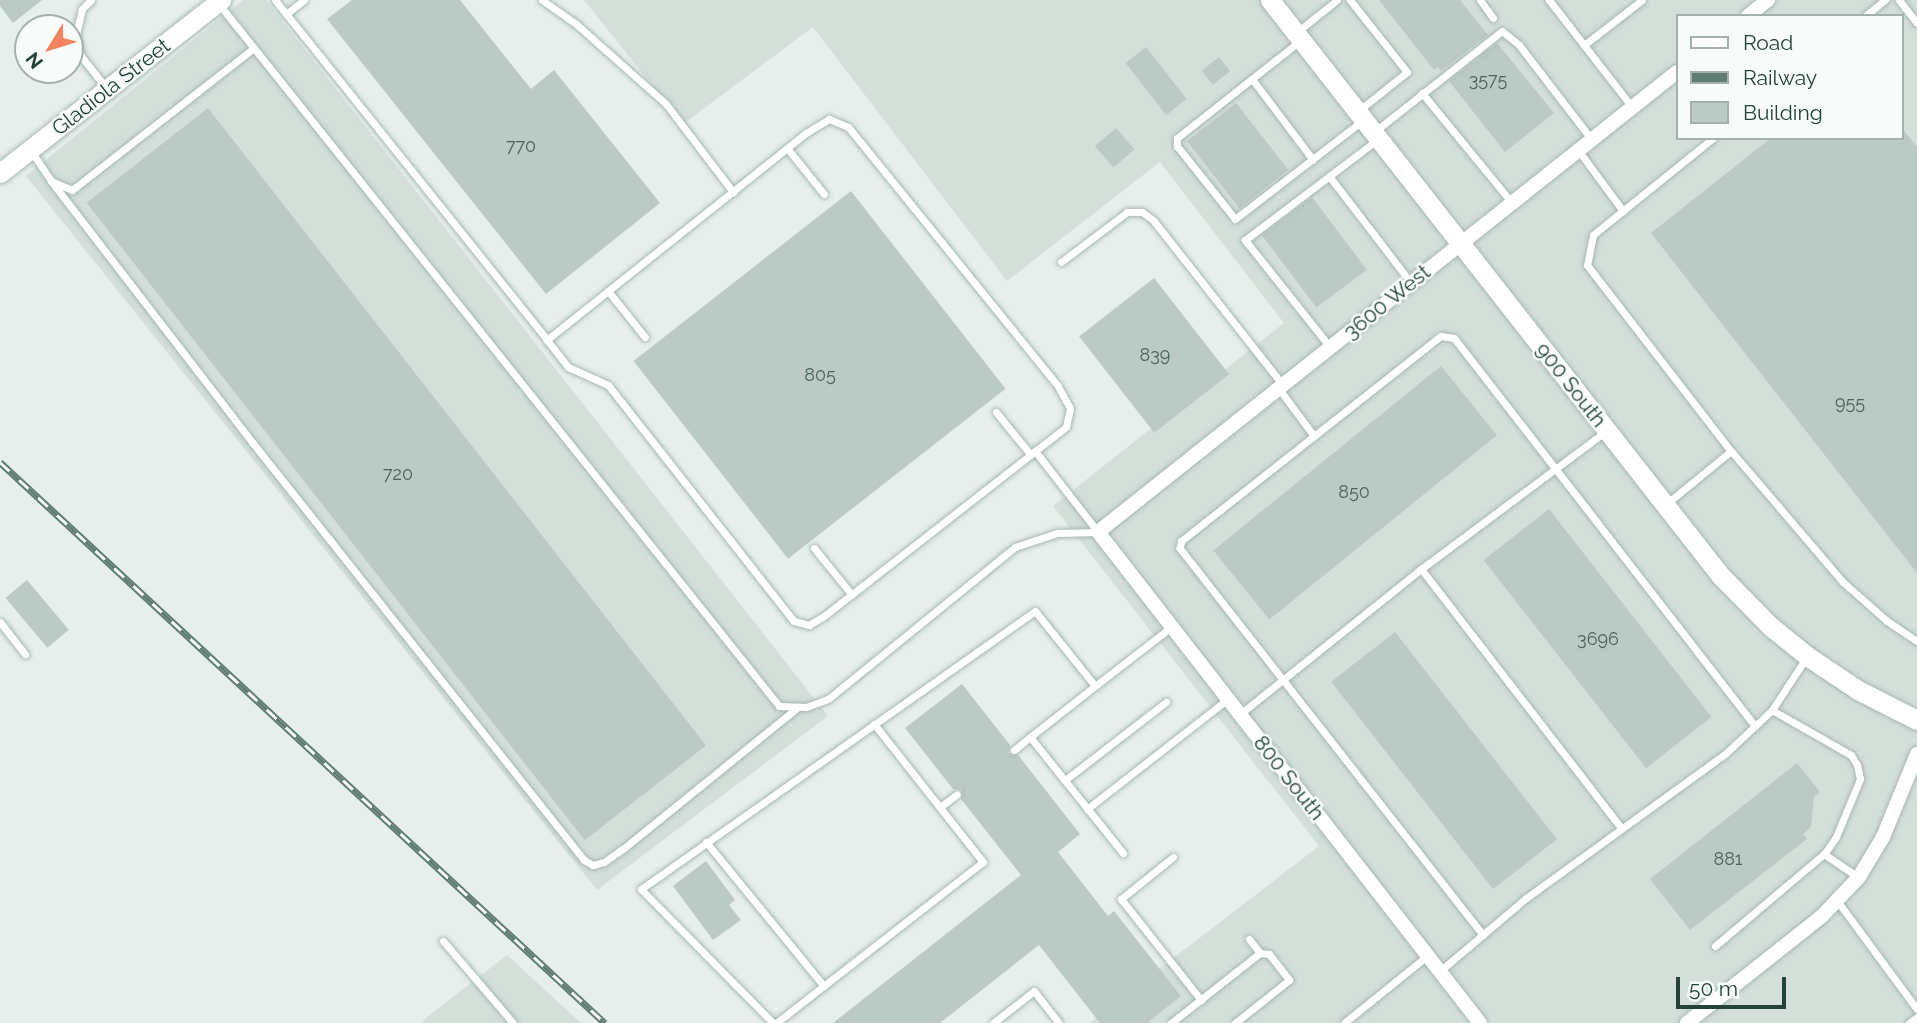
<!DOCTYPE html>
<style>
body{margin:0}
#map{position:relative;width:1917px;height:1023px;overflow:hidden;background:#e6efeb;font-family:Raleway,sans-serif}
div>[style]{position:absolute}
.built>*{inset:0;background:#d4dfda}
.building>*{inset:0;background:#bbcac4;transform-origin:0 0}
.roads{filter:drop-shadow(0 0 2px #a8b8b2) drop-shadow(0 0 2px #a8b8b2)}
.lane>*{height:7px;margin:-3.5px;padding:0 3.5px;transform-origin:3.5px;border-radius:3.5px;background:#fff}
.street>*{height:14px;margin:-7px;padding:0 7px;transform-origin:7px;border-radius:7px;background:#fff}
.secondary>*{height:19px;margin:-9.5px;padding:0 9.5px;transform-origin:9.5px;border-radius:9.5px;background:#fff}
.rail>*{height:7px;margin-top:-3.5px;transform-origin:0;background:repeating-linear-gradient(90deg,#f7fbf9 0 13px,#5f7d75 0 26px);box-sizing:border-box;border-block:2px solid #5f7d75}
span{translate:-50% -50%;white-space:nowrap;text-align:center;line-height:1.15;-webkit-text-stroke:5px #f7fbf9;paint-order:stroke}
.number-label{font-size:18px;color:#4a645c}
.number-label span{-webkit-text-stroke-width:0}
.street-label{font-size:21px;color:#24423a}
.legend{position:absolute;left:1676px;top:14px;width:228px;height:126px;box-sizing:border-box;background:#f7fbf9;border:2px solid #a3b1ad;margin:0;padding:9px 12px;list-style:none;font-size:21px;color:#24423a}
.legend li{display:flex;align-items:center;gap:14px;height:35px}
.legend b{width:35px;border:2px solid #a3b1ad}
.north{position:absolute;left:14px;top:14px;width:70px;height:70px;box-sizing:border-box;background:#f7fbf9;border:2px solid #a3b1ad;border-radius:50%;rotate:232deg;font-size:19px;font-weight:700;line-height:28px;text-align:center;color:#24423a}
.north::after{content:'';display:block;margin:auto;width:24px;height:32px;background:#f4845f;clip-path:polygon(50% 0,100% 100%,50% 72%,0 100%)}
.scale{position:absolute;left:1676px;top:977px;width:110px;height:32px;box-sizing:border-box;border:4px solid #24423a;border-top:0;padding-left:9px;font-size:21px;line-height:24px;white-space:nowrap;color:#24423a;-webkit-text-stroke:5px #f7fbf9;paint-order:stroke}
</style>
<div id="map">
<div class="built">
<i style="clip-path:polygon(243px 0,266px 0,828px 716px,597px 890px,26px 176px)"></i>
<i style="clip-path:polygon(evenodd,584px 0,1917px 0,1917px 1023px,1089px 1023px,1319px 846px,1053px 506px,1284px 323px,1160px 162px,1007px 281px,813px 27px,683px 124px,584px 0,1677px 16px,1901px 16px,1901px 138px,1677px 138px,1677px 16px)"></i>
<i style="clip-path:polygon(507px 955px,581px 1023px,424px 1023px,422px 1021px)"></i>
</div>
<div class="building">
<i style="clip-path:polygon(0 0,42px 0,13px 23px,0 6px)"></i>
<i style="clip-path:polygon(352px 0,460px 0,531px 89px,554px 70px,660px 203px,546px 294px,327px 19px)"></i>
<i style="clip-path:polygon(1379px 0,1460px 0,1488px 35px,1441px 71px,1438px 67px,1434px 70px)"></i>
<i style="clip-path:polygon(1495px 44px,1498px 44px,1554px 113px,1505px 152px,1449px 81px)"></i>
<i style="left:1146px;top:47px;width:66px;height:26px;rotate:52deg"></i>
<i style="left:1219px;top:57px;width:18px;height:22px;rotate:52deg"></i>
<i style="left:1236px;top:103px;width:85px;height:62px;rotate:52deg"></i>
<i style="left:208px;top:108px;width:809px;height:154px;rotate:52deg"></i>
<i style="clip-path:polygon(1901px 127px,1917px 147px,1917px 573px,1651px 233px,1771px 138px,1901px 138px)"></i>
<i style="left:1116px;top:128px;width:28px;height:28px;rotate:49deg"></i>
<i style="left:851px;top:191px;width:251px;height:276px;rotate:52deg"></i>
<i style="left:1312px;top:197px;width:91px;height:63px;rotate:53deg"></i>
<i style="left:1154px;top:278px;width:122px;height:95px;rotate:52deg"></i>
<i style="left:1441px;top:366px;width:89px;height:293px;rotate:51deg"></i>
<i style="left:1549px;top:509px;width:264px;height:83px;rotate:52deg"></i>
<i style="left:27px;top:580px;width:65px;height:28px;rotate:50deg"></i>
<i style="left:1395px;top:632px;width:263px;height:81px;rotate:52deg"></i>
<i style="clip-path:polygon(962px 684px,1010px 745px,1009px 753px,1018px 755px,1080px 834px,1058px 852px,1108px 916px,1114px 911px,1181px 996px,1147px 1023px,1100px 1023px,1039px 945px,940px 1023px,833px 1023px,1021px 875px,961px 799px,961px 790px,953px 789px,905px 728px)"></i>
<i style="clip-path:polygon(1797px 763px,1820px 792px,1814px 797px,1811px 827px,1803px 834px,1807px 839px,1690px 930px,1650px 879px)"></i>
<i style="clip-path:polygon(706px 861px,735px 900px,729px 905px,741px 920px,713px 940px,673px 886px)"></i>
</div>
<div class="roads">
<div class="lane">
<i style="left:91px;top:0;width:13px;rotate:135deg"></i>
<i style="left:82px;top:9px;width:27px;rotate:103deg"></i>
<i style="left:76px;top:35px;width:22px;rotate:77deg"></i>
<i style="left:81px;top:56px;width:42px;rotate:51.8deg"></i>
<i style="left:275px;top:0;width:435px;rotate:51.3deg"></i>
<i style="left:547px;top:340px;width:34px;rotate:52deg"></i>
<i style="left:568px;top:367px;width:44px;rotate:24.2deg"></i>
<i style="left:608px;top:385px;width:300px;rotate:51.8deg"></i>
<i style="left:794px;top:621px;width:16px;rotate:15deg"></i>
<i style="left:809px;top:625px;width:17px;rotate:-31deg"></i>
<i style="left:824px;top:616px;width:307px;rotate:-38deg"></i>
<i style="left:1066px;top:427px;width:19px;rotate:-78deg"></i>
<i style="left:1070px;top:408px;width:25px;rotate:-119deg"></i>
<i style="left:1058px;top:386px;width:333px;rotate:-129deg"></i>
<i style="left:848px;top:127px;width:21px;rotate:-157deg"></i>
<i style="left:829px;top:119px;width:27px;rotate:149deg"></i>
<i style="left:806px;top:133px;width:332px;rotate:141.4deg"></i>
<i style="left:542px;top:0;width:42px;rotate:35.2deg"></i>
<i style="left:576px;top:24px;width:120px;rotate:41.6deg"></i>
<i style="left:666px;top:104px;width:111px;rotate:52.7deg"></i>
<i style="left:1350px;top:0;width:92px;rotate:51.6deg"></i>
<i style="left:1407px;top:72px;width:63px;rotate:141.5deg"></i>
<i style="left:1480px;top:0;width:22px;rotate:54deg"></i>
<i style="left:1549px;top:0;width:135px;rotate:52.2deg"></i>
<i style="left:1899px;top:0;width:29px;rotate:52deg"></i>
<i style="left:218px;top:3px;width:899px;rotate:51.41deg"></i>
<i style="left:779px;top:706px;width:27px;rotate:2deg"></i>
<i style="left:806px;top:707px;width:23px;rotate:-20deg"></i>
<i style="left:828px;top:699px;width:241px;rotate:-39.1deg"></i>
<i style="left:1015px;top:547px;width:44px;rotate:-18.4deg"></i>
<i style="left:1057px;top:533px;width:41px;rotate:-1.4deg"></i>
<i style="left:286px;top:14px;width:23px;rotate:-38deg"></i>
<i style="left:1865px;top:16px;width:26px;rotate:-39deg"></i>
<i style="left:1297px;top:32px;width:51px;rotate:-38.7deg"></i>
<i style="left:1301px;top:40px;width:158px;rotate:141.7deg"></i>
<i style="left:1177px;top:138px;width:8px;rotate:90deg"></i>
<i style="left:1177px;top:146px;width:93px;rotate:51.5deg"></i>
<i style="left:1235px;top:219px;width:162px;rotate:-37.7deg"></i>
<i style="left:1584px;top:45px;width:73px;rotate:-37.8deg"></i>
<i style="left:1252px;top:79px;width:101px;rotate:53deg"></i>
<i style="left:1422px;top:93px;width:142px;rotate:50.7deg"></i>
<i style="left:1374px;top:132px;width:163px;rotate:-38.3deg"></i>
<i style="left:1502px;top:31px;width:22px;rotate:39deg"></i>
<i style="left:1519px;top:45px;width:120px;rotate:52.5deg"></i>
<i style="left:1713px;top:138px;width:154px;rotate:141.1deg"></i>
<i style="left:1593px;top:235px;width:31px;rotate:101deg"></i>
<i style="left:1587px;top:265px;width:235px;rotate:52.3deg"></i>
<i style="left:787px;top:148px;width:59px;rotate:51.2deg"></i>
<i style="left:1578px;top:150px;width:76px;rotate:53.6deg"></i>
<i style="left:31px;top:151px;width:36px;rotate:56deg"></i>
<i style="left:51px;top:181px;width:23px;rotate:23deg"></i>
<i style="left:72px;top:190px;width:231px;rotate:-38deg"></i>
<i style="left:1329px;top:176px;width:135px;rotate:52.5deg"></i>
<i style="left:51px;top:181px;width:329px;rotate:52.4deg"></i>
<i style="left:252px;top:442px;width:534px;rotate:51.54deg"></i>
<i style="left:584px;top:860px;width:10px;rotate:29deg"></i>
<i style="left:593px;top:865px;width:11px;rotate:-15deg"></i>
<i style="left:604px;top:862px;width:24px;rotate:-35deg"></i>
<i style="left:624px;top:848px;width:224px;rotate:-39deg"></i>
<i style="left:1061px;top:262px;width:83px;rotate:-37.1deg"></i>
<i style="left:1127px;top:212px;width:15px"></i>
<i style="left:1142px;top:212px;width:14px;rotate:36deg"></i>
<i style="left:1153px;top:220px;width:210px;rotate:51.8deg"></i>
<i style="left:608px;top:291px;width:59px;rotate:51.2deg"></i>
<i style="left:1330px;top:347px;width:137px;rotate:-128.5deg"></i>
<i style="left:1245px;top:240px;width:167px;rotate:-37.2deg"></i>
<i style="left:1279px;top:389px;width:59px;rotate:53.3deg"></i>
<i style="left:996px;top:412px;width:55px;rotate:50.9deg"></i>
<i style="left:1035px;top:451px;width:103px;rotate:52.1deg"></i>
<i style="left:1665px;top:505px;width:85px;rotate:-39.3deg"></i>
<i style="left:1731px;top:451px;width:172px;rotate:49.5deg"></i>
<i style="left:1843px;top:582px;width:59px;rotate:41.6deg"></i>
<i style="left:1887px;top:621px;width:36px;rotate:34deg"></i>
<i style="left:814px;top:548px;width:60px;rotate:51deg"></i>
<i style="left:1421px;top:569px;width:327px;rotate:52.3deg"></i>
<i style="left:0;top:622px;width:41px;rotate:52deg"></i>
<i style="left:1095px;top:686px;width:83px;rotate:141.9deg"></i>
<i style="left:1030px;top:737px;width:149px;rotate:51.3deg"></i>
<i style="left:1772px;top:710px;width:62px;rotate:-56.8deg"></i>
<i style="left:1240px;top:714px;width:232px;rotate:-38.7deg"></i>
<i style="left:1421px;top:569px;width:229px;rotate:-36.7deg"></i>
<i style="left:1014px;top:750px;width:21px;rotate:-39deg"></i>
<i style="left:1065px;top:780px;width:128px;rotate:-37.7deg"></i>
<i style="left:940px;top:807px;width:21px;rotate:-37deg"></i>
<i style="left:1087px;top:809px;width:179px;rotate:-38deg"></i>
<i style="left:706px;top:842px;width:186px;rotate:50.7deg"></i>
<i style="left:1173px;top:857px;width:67px;rotate:141.1deg"></i>
<i style="left:1121px;top:899px;width:129px;rotate:51.6deg"></i>
<i style="left:1838px;top:902px;width:133px;rotate:53.6deg"></i>
<i style="left:1483px;top:935px;width:492px;rotate:-128.1deg"></i>
<i style="left:1180px;top:548px;width:7px;rotate:-82deg"></i>
<i style="left:1181px;top:541px;width:331px;rotate:-38.3deg"></i>
<i style="left:1441px;top:336px;width:13px;rotate:9deg"></i>
<i style="left:1454px;top:338px;width:491px;rotate:52.2deg"></i>
<i style="left:1249px;top:939px;width:18px;rotate:52deg"></i>
<i style="left:443px;top:941px;width:108px;rotate:49.5deg"></i>
<i style="left:1715px;top:946px;width:143px;rotate:-40.2deg"></i>
<i style="left:1824px;top:854px;width:41px;rotate:34.1deg"></i>
<i style="left:1440px;top:971px;width:113px;rotate:-40.3deg"></i>
<i style="left:1526px;top:898px;width:246px;rotate:-35.9deg"></i>
<i style="left:1725px;top:754px;width:64px;rotate:-43.1deg"></i>
<i style="left:1772px;top:710px;width:91px;rotate:29.7deg"></i>
<i style="left:1851px;top:755px;width:12px;rotate:59deg"></i>
<i style="left:1857px;top:765px;width:14px;rotate:78deg"></i>
<i style="left:1860px;top:779px;width:63px;rotate:112.5deg"></i>
<i style="left:1836px;top:837px;width:21px;rotate:125deg"></i>
<i style="left:773px;top:1023px;width:188px;rotate:-134.6deg"></i>
<i style="left:641px;top:889px;width:482px;rotate:-35.2deg"></i>
<i style="left:1035px;top:611px;width:96px;rotate:51.3deg"></i>
<i style="left:1095px;top:686px;width:96px;rotate:-37.8deg"></i>
<i style="left:776px;top:1023px;width:262px;rotate:-37.9deg"></i>
<i style="left:983px;top:862px;width:176px;rotate:-128.3deg"></i>
<i style="left:993px;top:1023px;width:52px;rotate:-38deg"></i>
<i style="left:1034px;top:991px;width:41px;rotate:52deg"></i>
<i style="left:1171px;top:1023px;width:113px;rotate:-38.2deg"></i>
<i style="left:1260px;top:953px;width:9px;rotate:6deg"></i>
<i style="left:1269px;top:954px;width:33px;rotate:52deg"></i>
<i style="left:1289px;top:980px;width:69px;rotate:141.5deg"></i>
<i style="left:1344px;top:1023px;width:107px;rotate:-38.9deg"></i>
<i style="left:1909px;top:1023px;width:10px;rotate:-37deg"></i>
</div>
<div class="street">
<i style="left:1748px;top:16px;width:26px;rotate:-39deg"></i>
<i style="left:1480px;top:1023px;width:622px;rotate:-127.88deg"></i>
<i style="left:1098px;top:532px;width:739px;rotate:-38.47deg"></i>
<i style="left:1687px;top:1023px;width:172px;rotate:-38.4deg"></i>
<i style="left:1822px;top:916px;width:54px;rotate:-46.5deg"></i>
<i style="left:1859px;top:877px;width:47px;rotate:-59deg"></i>
<i style="left:1883px;top:837px;width:90px;rotate:-67.7deg"></i>
</div>
<div class="secondary">
<i style="left:1270px;top:0;width:730px;rotate:51.95deg"></i>
<i style="left:1720px;top:575px;width:71px;rotate:45.6deg"></i>
<i style="left:1770px;top:626px;width:48px;rotate:39deg"></i>
<i style="left:1807px;top:656px;width:61px;rotate:33.7deg"></i>
<i style="left:1858px;top:690px;width:66px;rotate:27deg"></i>
<i style="left:0;top:173px;width:281px;rotate:-38.1deg"></i>
</div>
</div>
<div class="rail">
<i style="left:0;top:462px;width:825px;rotate:42.84deg"></i>
</div>
<div class="number-label">
<span style="left:1488px;top:80px">3575</span>
<span style="left:521px;top:146px">770</span>
<span style="left:1155px;top:355px">839</span>
<span style="left:820px;top:375px">805</span>
<span style="left:1850px;top:403px">955</span>
<span style="left:398px;top:474px">720</span>
<span style="left:1354px;top:492px">850</span>
<span style="left:1598px;top:639px">3696</span>
<span style="left:1728px;top:859px">881</span>
</div>
<div class="street-label">
<span style="left:111px;top:87px;rotate:-38deg">Gladiola Street</span>
<span style="left:1387px;top:302px;rotate:-39deg">3600 West</span>
<span style="left:1571px;top:385px;rotate:52deg">900 South</span>
<span style="left:1289px;top:778px;rotate:52deg">800 South</span>
</div>
<ul class="legend">
<li><b style="height:9px;background:#fff"></b>Road</li>
<li><b style="height:9px;background:#5f7d75"></b>Railway</li>
<li><b style="height:19px;background:#bbcac4"></b>Building</li>
</ul>
<div class="north">N</div>
<div class="scale">50 m</div>
</div>
